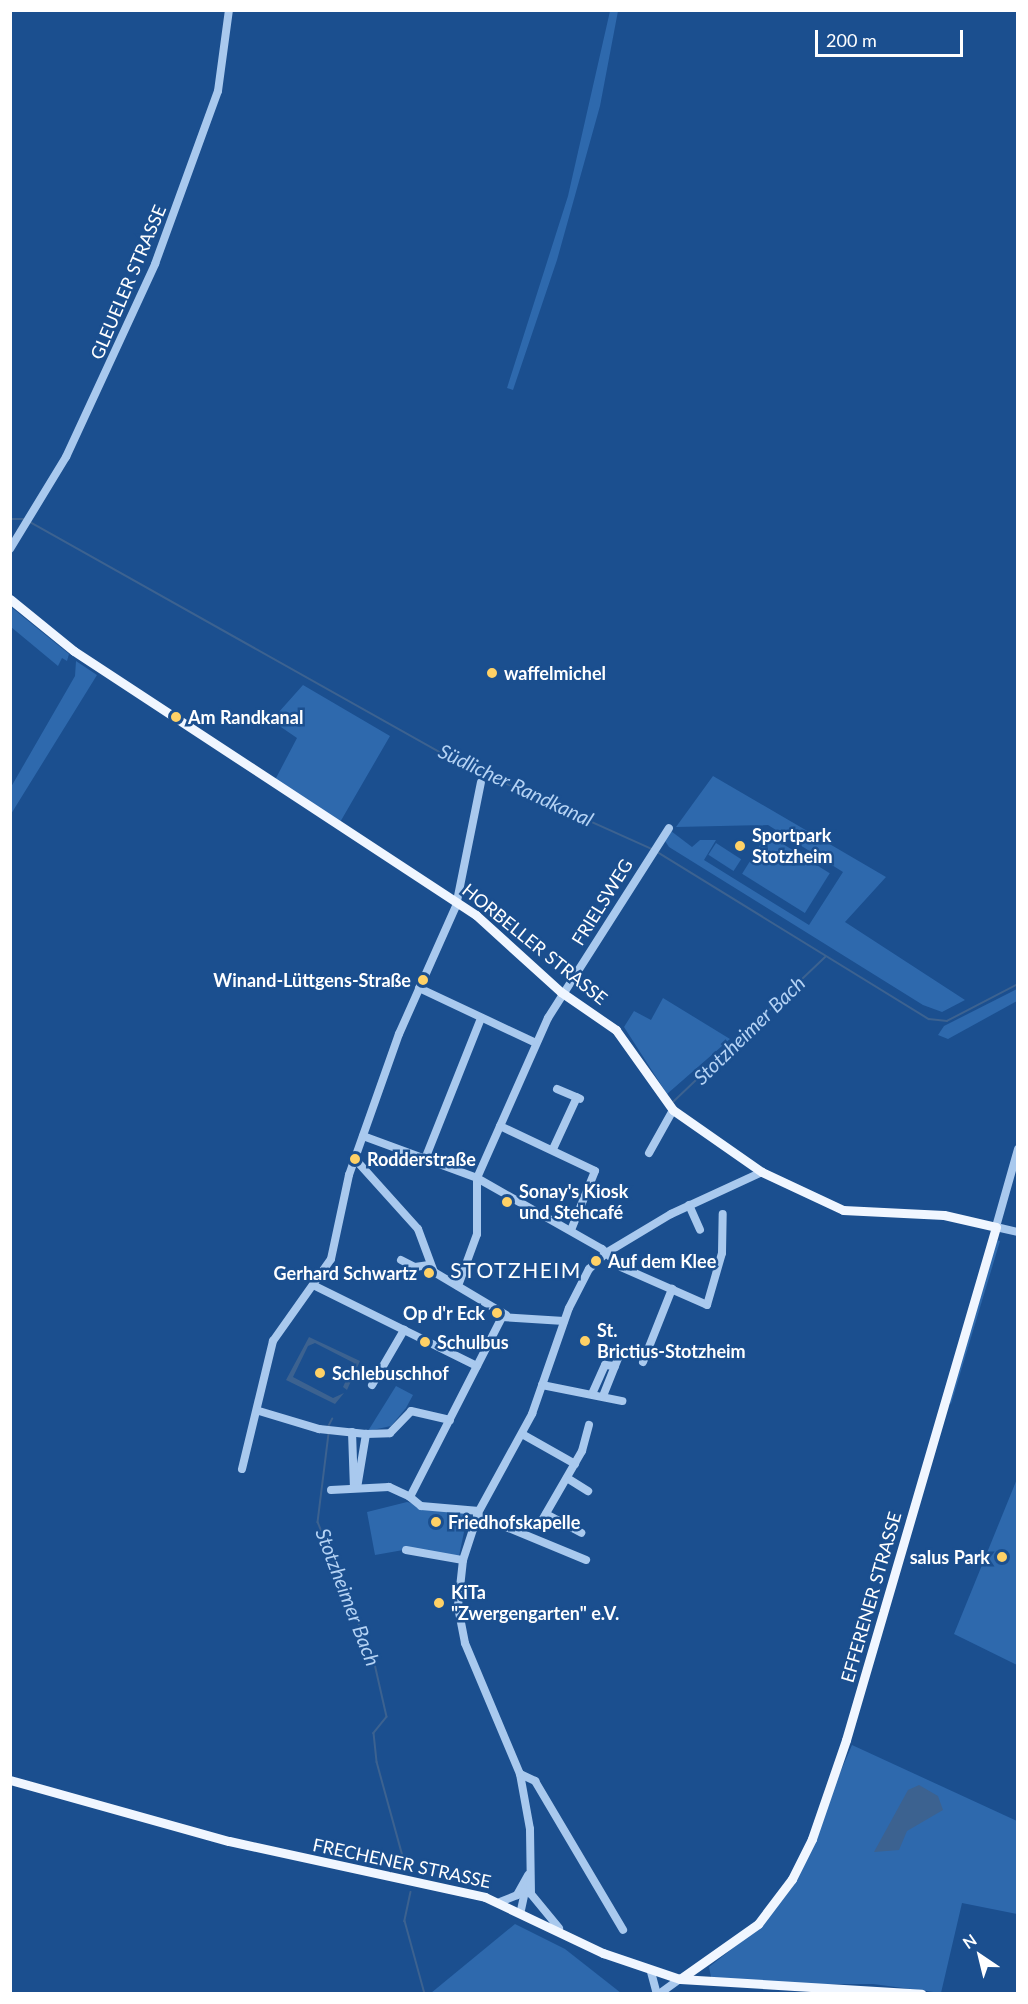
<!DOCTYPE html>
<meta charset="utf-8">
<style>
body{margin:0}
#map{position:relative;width:1028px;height:2004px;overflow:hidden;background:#1b4f8f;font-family:Lato,sans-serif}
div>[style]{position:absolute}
.green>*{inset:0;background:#2e69ad;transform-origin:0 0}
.water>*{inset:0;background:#3c6290}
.stream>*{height:1.5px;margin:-0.75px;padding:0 0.75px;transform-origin:0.75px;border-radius:0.75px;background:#3c6290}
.minor>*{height:8px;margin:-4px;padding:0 4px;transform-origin:4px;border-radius:4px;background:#a9c9ee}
.major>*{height:9px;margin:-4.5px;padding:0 4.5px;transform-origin:4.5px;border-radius:4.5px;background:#f0f6ff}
.dots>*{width:16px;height:16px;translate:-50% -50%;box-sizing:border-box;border:3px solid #1b4f8f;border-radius:50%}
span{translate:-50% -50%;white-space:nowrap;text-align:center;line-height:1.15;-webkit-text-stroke:5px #1b4f8f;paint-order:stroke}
.street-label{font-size:18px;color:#fff}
.poi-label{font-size:18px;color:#fff;font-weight:700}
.left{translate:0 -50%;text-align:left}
.right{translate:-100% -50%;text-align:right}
.water-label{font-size:20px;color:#b5d3f5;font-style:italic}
.quarter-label{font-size:21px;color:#fff;letter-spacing:1.5px}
.frame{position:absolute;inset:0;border:12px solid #fff;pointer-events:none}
.north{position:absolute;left:950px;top:1926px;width:60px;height:60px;-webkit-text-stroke:4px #1b4f8f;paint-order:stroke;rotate:325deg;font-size:16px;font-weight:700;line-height:24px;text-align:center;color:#fff}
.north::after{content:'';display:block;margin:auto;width:21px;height:27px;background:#fff;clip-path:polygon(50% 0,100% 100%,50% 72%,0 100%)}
.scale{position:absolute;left:815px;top:30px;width:148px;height:27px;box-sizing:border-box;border:3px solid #fff;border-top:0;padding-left:8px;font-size:18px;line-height:21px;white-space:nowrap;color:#fff;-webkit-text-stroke:4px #1b4f8f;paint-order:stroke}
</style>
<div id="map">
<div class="green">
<i style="clip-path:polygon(610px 11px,618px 11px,600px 106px,557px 260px,513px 390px,507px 388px,568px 196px)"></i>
<i style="clip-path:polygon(11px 607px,69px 654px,67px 661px,62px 658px,58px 666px,11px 627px)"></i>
<i style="clip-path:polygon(76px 661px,97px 675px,11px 814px,11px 787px,75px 676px)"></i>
<i style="clip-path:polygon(303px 685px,390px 736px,339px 824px,275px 780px,297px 738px,278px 725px,278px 713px)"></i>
<i style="clip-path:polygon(713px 776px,886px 877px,845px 922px,965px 1000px,942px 1012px,923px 1005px,669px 847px,665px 841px,671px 831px,692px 847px,700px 840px,716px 840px,704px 860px,809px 925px,843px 872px,768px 825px,676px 827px)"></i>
<i style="left:767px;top:834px;width:74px;height:47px;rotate:32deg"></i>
<i style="left:716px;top:843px;width:30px;height:14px;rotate:33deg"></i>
<i style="clip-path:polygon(1017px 989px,1017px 1001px,948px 1039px,938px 1035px,944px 1026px)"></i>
<i style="clip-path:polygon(663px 998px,730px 1039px,667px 1094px,624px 1027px,634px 1011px,651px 1020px)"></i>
<i style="clip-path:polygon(996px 1240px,1000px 1241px,951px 1404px,949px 1402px)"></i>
<i style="clip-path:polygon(396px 1386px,413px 1395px,406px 1408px,391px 1426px,368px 1431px)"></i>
<i style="clip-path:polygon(1017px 1479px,1017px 1665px,954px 1634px)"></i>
<i style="clip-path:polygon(407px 1502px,468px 1513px,459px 1556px,409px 1549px,375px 1555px,367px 1512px)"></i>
<i style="clip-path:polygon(852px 1745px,1017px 1821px,1017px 1914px,962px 1903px,941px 1993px,873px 1984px,753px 1984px,711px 1977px,709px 1967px,761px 1926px,791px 1887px)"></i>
<i style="clip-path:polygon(515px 1924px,565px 1949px,621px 1993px,431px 1993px)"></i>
</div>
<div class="water">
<i style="clip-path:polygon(309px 1337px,360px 1361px,347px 1390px,343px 1387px,354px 1363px,315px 1343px,308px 1346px,293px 1377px,333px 1398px,344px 1393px,335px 1404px,286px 1380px)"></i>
<i style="clip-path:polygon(919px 1785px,938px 1796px,943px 1810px,907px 1831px,899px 1850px,874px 1852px,908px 1790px)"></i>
</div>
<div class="stream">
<i style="left:10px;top:519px;width:16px"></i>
<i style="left:30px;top:522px;width:486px;rotate:29.3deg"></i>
<i style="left:454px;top:760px;width:217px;rotate:24.2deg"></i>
<i style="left:659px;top:853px;width:317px;rotate:31.6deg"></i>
<i style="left:929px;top:1019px;width:18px;rotate:6deg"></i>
<i style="left:947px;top:1021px;width:80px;rotate:-27.5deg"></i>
<i style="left:673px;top:1102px;width:210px;rotate:-43.6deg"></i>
<i style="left:328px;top:1427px;width:9px;rotate:-63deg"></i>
<i style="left:329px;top:1434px;width:89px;rotate:97.1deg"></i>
<i style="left:318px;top:1522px;width:153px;rotate:68.1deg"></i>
<i style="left:375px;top:1664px;width:54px;rotate:77.2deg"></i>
<i style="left:387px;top:1717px;width:21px;rotate:129deg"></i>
<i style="left:374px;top:1733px;width:29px;rotate:84deg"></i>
<i style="left:377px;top:1762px;width:102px;rotate:74.6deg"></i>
<i style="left:411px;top:1892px;width:30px;rotate:102deg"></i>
<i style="left:405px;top:1921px;width:76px;rotate:74.7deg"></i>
</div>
<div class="minor">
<i style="left:10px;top:549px;width:108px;rotate:-58.7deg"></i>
<i style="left:66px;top:457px;width:213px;rotate:-65.2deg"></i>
<i style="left:155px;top:264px;width:184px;rotate:-70deg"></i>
<i style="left:218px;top:91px;width:82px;rotate:-82.3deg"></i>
<i style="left:419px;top:988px;width:129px;rotate:25.2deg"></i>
<i style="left:557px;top:1089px;width:25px;rotate:23deg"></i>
<i style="left:500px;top:1126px;width:105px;rotate:25.3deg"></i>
<i style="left:595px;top:1171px;width:64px;rotate:112.1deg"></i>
<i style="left:363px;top:1136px;width:121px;rotate:20.2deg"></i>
<i style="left:477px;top:1178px;width:144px;rotate:29.6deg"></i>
<i style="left:602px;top:1249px;width:26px;rotate:43deg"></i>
<i style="left:621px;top:1267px;width:94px;rotate:23.8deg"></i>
<i style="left:707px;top:1305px;width:54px;rotate:-73.9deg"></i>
<i style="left:722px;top:1253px;width:39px;rotate:-89deg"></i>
<i style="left:553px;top:1149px;width:57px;rotate:-65.2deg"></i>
<i style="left:1018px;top:1149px;width:81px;rotate:105.8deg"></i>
<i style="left:996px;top:1227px;width:23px;rotate:13deg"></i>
<i style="left:649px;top:1153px;width:49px;rotate:-60.8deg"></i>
<i style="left:355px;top:1159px;width:94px;rotate:48deg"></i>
<i style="left:418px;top:1229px;width:46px;rotate:69.6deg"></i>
<i style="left:434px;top:1272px;width:84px;rotate:30.8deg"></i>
<i style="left:425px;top:1159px;width:152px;rotate:-68.3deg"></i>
<i style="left:689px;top:1205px;width:27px;rotate:66deg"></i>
<i style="left:401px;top:1260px;width:16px;rotate:27deg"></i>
<i style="left:415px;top:1267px;width:14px;rotate:-8deg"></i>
<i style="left:313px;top:1285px;width:183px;rotate:26.3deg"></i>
<i style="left:458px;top:1286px;width:55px;rotate:-69.9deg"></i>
<i style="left:477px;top:1234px;width:56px;rotate:-90deg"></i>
<i style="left:477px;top:1178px;width:175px;rotate:-66.1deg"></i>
<i style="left:548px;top:1018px;width:225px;rotate:-57.5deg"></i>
<i style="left:643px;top:1362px;width:79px;rotate:-68.3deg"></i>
<i style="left:372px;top:1385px;width:64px;rotate:-59.8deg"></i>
<i style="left:542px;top:1385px;width:82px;rotate:11.3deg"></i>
<i style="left:592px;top:1394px;width:32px;rotate:-66deg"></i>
<i style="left:605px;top:1365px;width:10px;rotate:6deg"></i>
<i style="left:603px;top:1396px;width:43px;rotate:-68.2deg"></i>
<i style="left:259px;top:1411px;width:63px;rotate:16.7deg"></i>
<i style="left:319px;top:1429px;width:47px;rotate:6.1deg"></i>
<i style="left:366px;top:1434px;width:24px;rotate:-2deg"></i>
<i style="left:390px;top:1433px;width:30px;rotate:-46deg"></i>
<i style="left:411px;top:1411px;width:40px;rotate:13deg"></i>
<i style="left:352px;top:1432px;width:56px;rotate:88deg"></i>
<i style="left:522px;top:1434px;width:61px;rotate:29.5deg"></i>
<i style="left:242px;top:1469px;width:132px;rotate:-76.4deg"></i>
<i style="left:273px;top:1341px;width:100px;rotate:-54.7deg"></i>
<i style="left:331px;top:1259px;width:86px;rotate:-77.9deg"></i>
<i style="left:349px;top:1175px;width:150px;rotate:-70.5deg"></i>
<i style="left:399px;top:1034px;width:140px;rotate:-66deg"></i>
<i style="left:456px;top:906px;width:126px;rotate:-78.6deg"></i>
<i style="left:567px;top:1478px;width:25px;rotate:32deg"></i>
<i style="left:357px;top:1488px;width:55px;rotate:-80.5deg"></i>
<i style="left:331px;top:1490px;width:58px;rotate:-3deg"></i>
<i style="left:389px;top:1487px;width:23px;rotate:25deg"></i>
<i style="left:479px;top:1511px;width:58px;rotate:-175.1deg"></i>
<i style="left:421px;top:1506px;width:14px;rotate:-141deg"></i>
<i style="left:410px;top:1497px;width:202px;rotate:-62.9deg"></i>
<i style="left:502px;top:1317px;width:62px;rotate:3.7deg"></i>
<i style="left:546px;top:1514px;width:40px;rotate:28deg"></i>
<i style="left:477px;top:1515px;width:118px;rotate:22.4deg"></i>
<i style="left:541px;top:1522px;width:82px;rotate:-60deg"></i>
<i style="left:582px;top:1451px;width:27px;rotate:-75deg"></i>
<i style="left:406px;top:1550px;width:58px;rotate:10deg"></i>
<i style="left:520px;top:1774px;width:17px;rotate:25deg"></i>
<i style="left:535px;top:1781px;width:173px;rotate:59.4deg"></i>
<i style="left:500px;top:1902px;width:18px;rotate:-22deg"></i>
<i style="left:517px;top:1895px;width:23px;rotate:-61deg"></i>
<i style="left:521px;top:1910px;width:25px;rotate:-78deg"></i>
<i style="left:559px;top:1928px;width:44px;rotate:-129.5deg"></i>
<i style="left:531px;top:1894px;width:65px;rotate:-90.9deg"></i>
<i style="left:530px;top:1829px;width:56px;rotate:-100.3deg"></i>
<i style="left:520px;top:1774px;width:142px;rotate:-112.8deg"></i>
<i style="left:465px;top:1643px;width:38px;rotate:-101deg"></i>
<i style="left:458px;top:1606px;width:46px;rotate:-83.8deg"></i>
<i style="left:463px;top:1560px;width:52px;rotate:-71.9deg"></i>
<i style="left:479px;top:1511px;width:111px;rotate:-61.3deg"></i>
<i style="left:532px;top:1414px;width:112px;rotate:-70.8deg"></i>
<i style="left:569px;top:1308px;width:44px;rotate:-62.9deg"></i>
<i style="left:589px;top:1269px;width:23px;rotate:-43deg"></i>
<i style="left:606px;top:1253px;width:76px;rotate:-31deg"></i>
<i style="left:671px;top:1214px;width:100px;rotate:-24.8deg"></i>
<i style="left:651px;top:1972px;width:23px;rotate:75deg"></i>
<i style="left:659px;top:1994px;width:26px;rotate:-36deg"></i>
</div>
<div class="major">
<i style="left:10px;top:599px;width:82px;rotate:39.1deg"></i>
<i style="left:74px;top:651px;width:481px;rotate:33.3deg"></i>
<i style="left:476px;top:915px;width:115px;rotate:42.2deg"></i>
<i style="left:561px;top:992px;width:67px;rotate:34.6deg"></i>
<i style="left:616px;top:1030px;width:98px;rotate:54.5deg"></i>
<i style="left:673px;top:1110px;width:108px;rotate:34.9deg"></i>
<i style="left:762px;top:1172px;width:89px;rotate:25.1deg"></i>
<i style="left:843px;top:1210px;width:101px;rotate:2.8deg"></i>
<i style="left:944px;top:1215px;width:53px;rotate:13deg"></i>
<i style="left:996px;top:1227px;width:534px;rotate:106.3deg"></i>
<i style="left:846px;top:1740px;width:105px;rotate:109deg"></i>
<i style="left:812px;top:1839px;width:45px;rotate:116.6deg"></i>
<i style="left:792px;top:1879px;width:56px;rotate:127.1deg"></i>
<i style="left:758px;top:1924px;width:95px;rotate:144.8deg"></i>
<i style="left:10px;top:1780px;width:227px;rotate:15.6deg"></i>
<i style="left:229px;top:1841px;width:262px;rotate:12.3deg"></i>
<i style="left:485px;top:1897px;width:131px;rotate:25.4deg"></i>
<i style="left:603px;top:1953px;width:81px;rotate:18.7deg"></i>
<i style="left:680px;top:1979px;width:242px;rotate:3.5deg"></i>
</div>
<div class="dots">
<i style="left:492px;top:673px;background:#ffd166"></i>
<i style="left:176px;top:717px;background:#ffd166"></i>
<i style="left:740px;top:846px;background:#ffd166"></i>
<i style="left:423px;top:980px;background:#ffd166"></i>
<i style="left:355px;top:1159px;background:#ffd166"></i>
<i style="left:507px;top:1202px;background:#ffd166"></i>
<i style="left:596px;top:1261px;background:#ffd166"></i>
<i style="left:429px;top:1273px;background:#ffd166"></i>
<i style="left:497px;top:1313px;background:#ffd166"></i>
<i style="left:585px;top:1341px;background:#ffd166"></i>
<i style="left:425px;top:1342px;background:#ffd166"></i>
<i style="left:320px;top:1373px;background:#ffd166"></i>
<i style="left:436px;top:1522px;background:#ffd166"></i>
<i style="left:1002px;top:1557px;background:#ffd166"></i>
<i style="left:439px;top:1603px;background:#ffd166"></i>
</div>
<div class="street-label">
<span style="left:128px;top:282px;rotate:-67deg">GLEUELER STRASSE</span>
<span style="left:602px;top:902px;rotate:-58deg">FRIELSWEG</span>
<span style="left:535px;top:944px;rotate:39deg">HORBELLER STRASSE</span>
<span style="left:871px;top:1597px;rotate:-74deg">EFFERENER STRASSE</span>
<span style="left:402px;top:1863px;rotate:12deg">FRECHENER STRASSE</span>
</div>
<div class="poi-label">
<span class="left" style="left:504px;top:673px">waffelmichel</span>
<span class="left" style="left:188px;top:717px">Am Randkanal</span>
<span class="left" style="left:752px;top:846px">Sportpark<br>Stotzheim</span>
<span class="right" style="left:411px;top:980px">Winand-Lüttgens-Straße</span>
<span class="left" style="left:367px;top:1159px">Rodderstraße</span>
<span class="left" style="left:519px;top:1202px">Sonay's Kiosk<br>und Stehcafé</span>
<span class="left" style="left:608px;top:1261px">Auf dem Klee</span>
<span class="right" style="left:417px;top:1273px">Gerhard Schwartz</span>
<span class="right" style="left:485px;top:1313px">Op d'r Eck</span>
<span class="left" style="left:597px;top:1341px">St.<br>Brictius-Stotzheim</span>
<span class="left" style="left:437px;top:1342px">Schulbus</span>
<span class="left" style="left:332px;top:1373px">Schlebuschhof</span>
<span class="left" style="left:448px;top:1522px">Friedhofskapelle</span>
<span class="right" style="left:990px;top:1557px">salus Park</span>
<span class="left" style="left:451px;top:1603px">KiTa<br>"Zwergengarten" e.V.</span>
</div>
<div class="water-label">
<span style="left:516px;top:785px;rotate:25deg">Südlicher Randkanal</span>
<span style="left:749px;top:1030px;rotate:-44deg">Stotzheimer Bach</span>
<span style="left:348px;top:1597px;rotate:69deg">Stotzheimer Bach</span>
</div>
<div class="quarter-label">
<span style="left:516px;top:1270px">STOTZHEIM</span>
</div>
<div class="frame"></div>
<div class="north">N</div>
<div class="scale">200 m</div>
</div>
